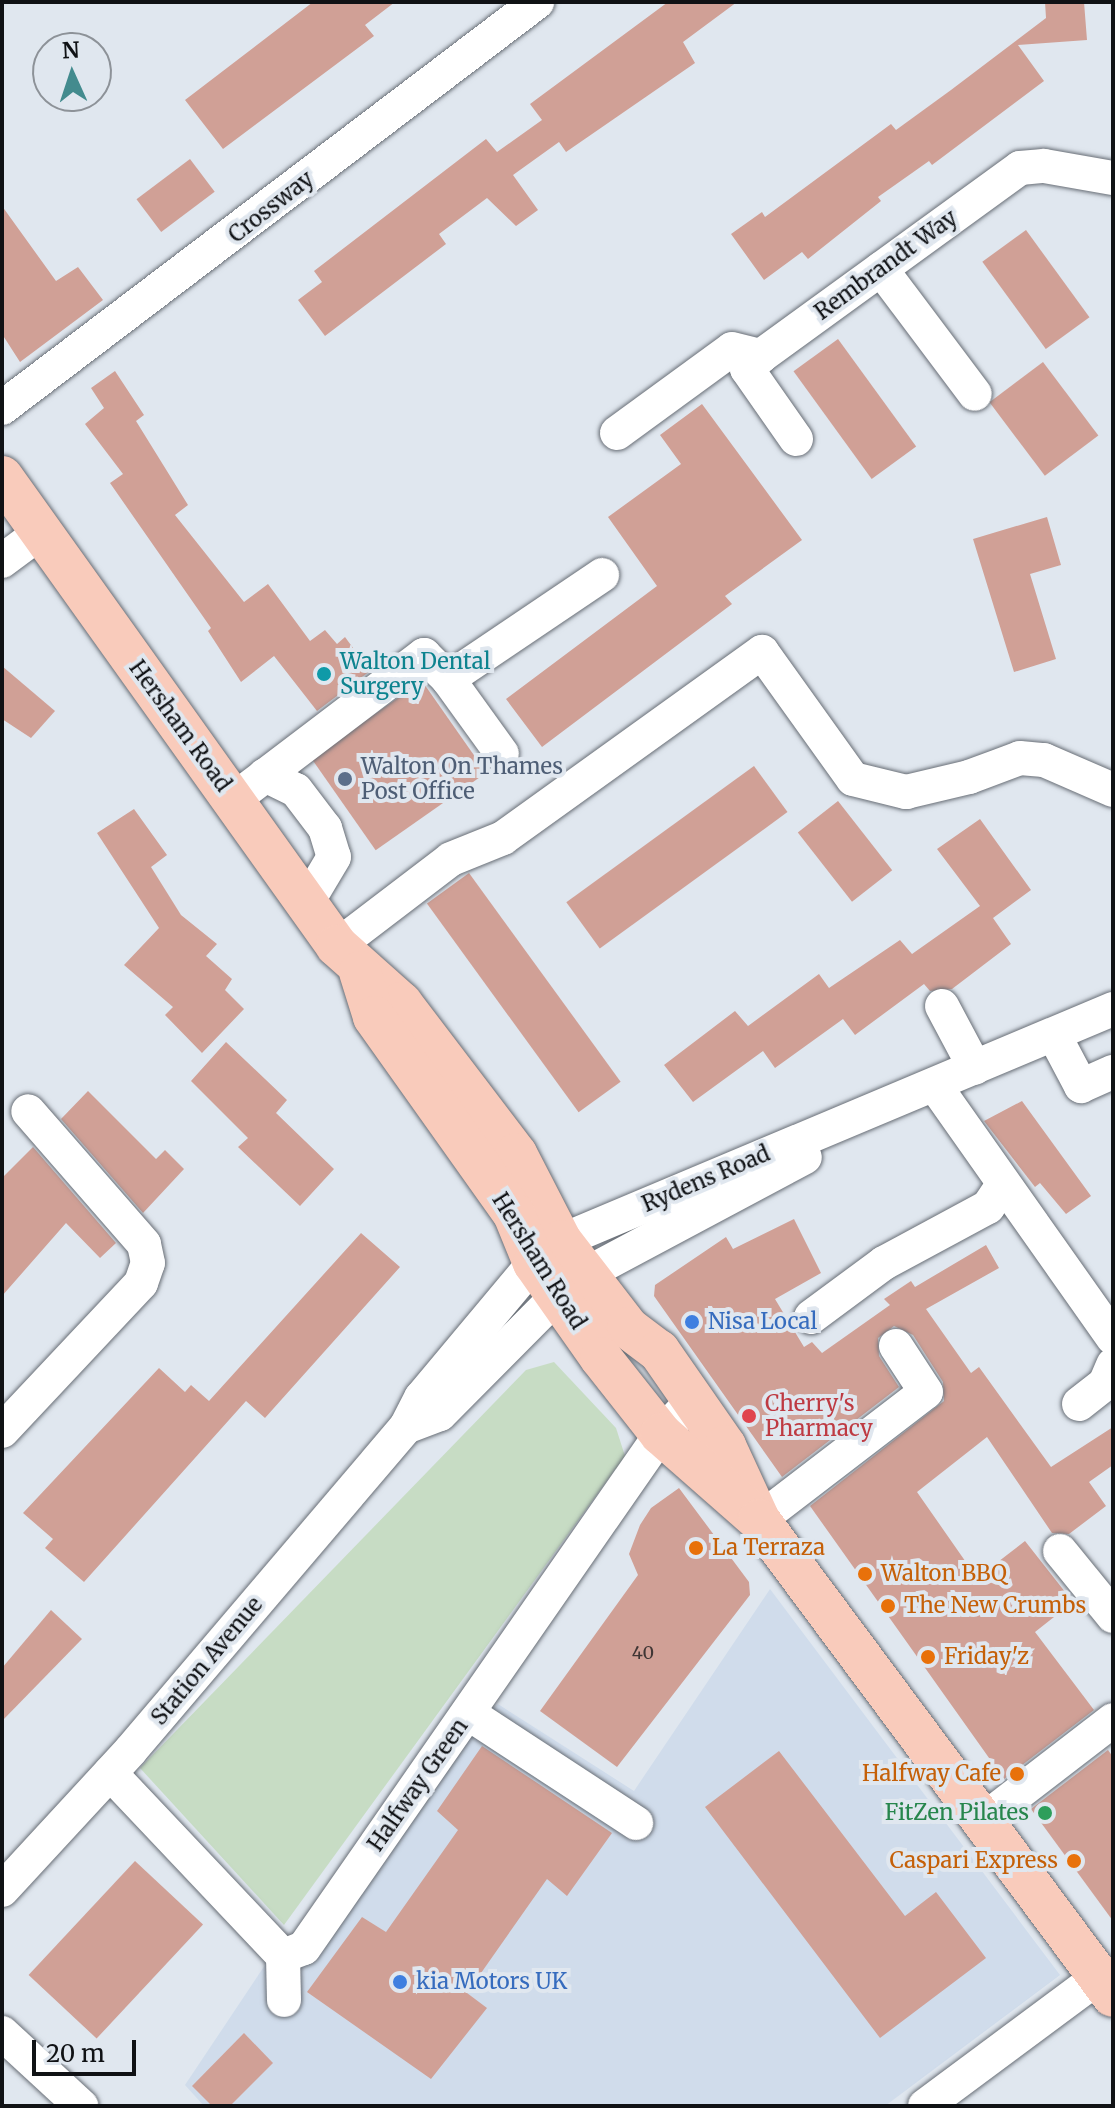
<!DOCTYPE html>
<style>
body{margin:0}
#map{position:relative;width:1115px;height:2108px;overflow:hidden;background:#e0e7ef;font-family:Merriweather,serif}
div>[style]{position:absolute}
.built>*{inset:0;background:#d0dceb}
.green>*{inset:0;background:#c7dcc4}
.building>*{inset:0;background:#d0a096;transform-origin:0 0}
.roads{filter:drop-shadow(0 0 2px #686e76) drop-shadow(0 0 2px #686e76)}
.minor>*{height:34px;margin:-17px;padding:0 17px;transform-origin:17px;border-radius:17px;background:#fff}
.major>*{height:42px;margin:-21px;padding:0 21px;transform-origin:21px;border-radius:21px;background:#f9cbbb}
.dots>*{width:22px;height:22px;translate:-50% -50%;box-sizing:border-box;border:4px solid #e0e7ef;border-radius:50%}
span{translate:-50% -50%;white-space:nowrap;text-align:center;line-height:1.15;-webkit-text-stroke:8px #e0e7ef;paint-order:stroke}
.number-label{font-size:18px;color:#403635}
.number-label span{-webkit-text-stroke-width:0}
.street-label{font-size:22px;color:#101215}
.culture-label{font-size:22px;color:#0d838f}
.left{translate:0 -50%;text-align:left}
.service-label{font-size:22px;color:#4e5e75}
.shop-label{font-size:22px;color:#366cbe}
.health-label{font-size:22px;color:#be3a42}
.food-label{font-size:22px;color:#c56008}
.right{translate:-100% -50%;text-align:right}
.leisure-label{font-size:22px;color:#27864d}
.frame{position:absolute;inset:0;border:4px solid #101215;pointer-events:none}
.north{position:absolute;left:32px;top:32px;width:80px;height:80px;box-sizing:border-box;background:#e0e7ef;border:2px solid #8d9298;border-radius:50%;rotate:357deg;font-size:22px;font-weight:700;line-height:32px;text-align:center;color:#101215}
.north::after{content:'';display:block;margin:auto;width:28px;height:36px;background:#438b8e;clip-path:polygon(50% 0,100% 100%,50% 72%,0 100%)}
.scale{position:absolute;left:32px;top:2040px;width:104px;height:36px;box-sizing:border-box;border:4px solid #101215;border-top:0;padding-left:10px;font-size:24px;line-height:28px;white-space:nowrap;color:#101215;-webkit-text-stroke:6px #e0e7ef;paint-order:stroke}
</style>
<div id="map">
<div class="built">
<i style="clip-path:polygon(770px 1589px,1060px 1975px,885px 2106px,204px 2106px,185px 2085px,263px 1968px,498px 1704px,634px 1791px)"></i>
</div>
<div class="green">
<i style="clip-path:polygon(554px 1362px,616px 1428px,625px 1456px,284px 1925px,140px 1768px,526px 1370px)"></i>
</div>
<div class="building">
<i style="clip-path:polygon(313px 2px,395px 2px,365px 25px,374px 36px,223px 149px,185px 100px)"></i>
<i style="clip-path:polygon(668px 2px,737px 2px,683px 42px,695px 63px,566px 152px,559px 142px,513px 175px,538px 210px,516px 226px,487px 198px,439px 234px,446px 244px,325px 336px,298px 300px,322px 282px,314px 271px,486px 139px,497px 152px,542px 120px,530px 104px)"></i>
<i style="clip-path:polygon(1045px 2px,1084px 2px,1087px 40px,1018px 45px,1044px 81px,932px 165px,929px 161px,878px 197px,881px 201px,808px 259px,802px 252px,764px 280px,731px 234px,762px 212px,765px 217px,891px 124px,896px 130px,951px 90px,1046px 18px)"></i>
<i style="left:190px;top:159px;width:41px;height:67px;rotate:53deg"></i>
<i style="clip-path:polygon(2px 206px,56px 281px,78px 267px,103px 300px,20px 362px,2px 334px)"></i>
<i style="left:1026px;top:230px;width:108px;height:54px;rotate:54deg"></i>
<i style="left:838px;top:339px;width:133px;height:55px;rotate:54deg"></i>
<i style="left:1043px;top:362px;width:92px;height:67px;rotate:53deg"></i>
<i style="clip-path:polygon(115px 371px,144px 415px,136px 421px,188px 505px,175px 515px,244px 602px,268px 584px,310px 641px,325px 630px,337px 644px,345px 637px,370px 671px,317px 711px,274px 656px,241px 682px,208px 631px,211px 628px,110px 483px,123px 474px,85px 424px,104px 408px,91px 388px)"></i>
<i style="clip-path:polygon(702px 404px,802px 540px,725px 596px,732px 604px,542px 747px,506px 699px,657px 586px,608px 517px,681px 464px,660px 435px)"></i>
<i style="clip-path:polygon(1047px 517px,1061px 565px,1030px 574px,1056px 659px,1014px 672px,973px 539px)"></i>
<i style="clip-path:polygon(2px 666px,55px 711px,31px 738px,2px 719px)"></i>
<i style="left:422px;top:681px;width:112px;height:135px;rotate:55deg"></i>
<i style="left:754px;top:766px;width:57px;height:232px;rotate:54deg"></i>
<i style="left:838px;top:801px;width:88px;height:51px;rotate:52deg"></i>
<i style="clip-path:polygon(134px 809px,167px 855px,151px 867px,181px 915px,217px 944px,206px 956px,232px 979px,225px 990px,244px 1009px,202px 1053px,165px 1015px,173px 1007px,124px 965px,159px 928px,97px 833px)"></i>
<i style="clip-path:polygon(980px 819px,1031px 890px,993px 918px,1011px 944px,952px 989px,930px 991px,924px 984px,855px 1035px,843px 1019px,775px 1068px,763px 1051px,693px 1102px,664px 1065px,735px 1011px,748px 1026px,819px 974px,829px 988px,900px 940px,912px 954px,980px 906px,937px 849px)"></i>
<i style="left:469px;top:873px;width:258px;height:52px;rotate:54deg"></i>
<i style="clip-path:polygon(226px 1042px,287px 1100px,276px 1113px,334px 1169px,300px 1206px,238px 1147px,248px 1138px,191px 1081px)"></i>
<i style="clip-path:polygon(88px 1091px,156px 1159px,165px 1150px,184px 1169px,143px 1213px,61px 1119px)"></i>
<i style="clip-path:polygon(1022px 1101px,1091px 1196px,1066px 1214px,1040px 1183px,1035px 1187px,984px 1121px)"></i>
<i style="clip-path:polygon(33px 1147px,116px 1243px,100px 1258px,66px 1223px,2px 1296px,2px 1178px)"></i>
<i style="clip-path:polygon(794px 1219px,821px 1273px,775px 1299px,804px 1347px,812px 1342px,822px 1353px,890px 1305px,884px 1299px,911px 1281px,915px 1287px,986px 1245px,999px 1268px,926px 1309px,971px 1373px,979px 1367px,1051px 1467px,1113px 1427px,1113px 1465px,1089px 1482px,1106px 1506px,1069px 1534px,1052px 1533px,987px 1437px,917px 1492px,977px 1578px,1025px 1541px,1073px 1602px,1035px 1632px,1094px 1710px,1004px 1779px,810px 1506px,944px 1401px,943px 1382px,913px 1335px,894px 1326px,878px 1338px,879px 1356px,899px 1387px,782px 1477px,654px 1296px,655px 1285px,726px 1237px,733px 1249px)"></i>
<i style="clip-path:polygon(361px 1233px,400px 1267px,265px 1418px,246px 1401px,84px 1582px,45px 1548px,53px 1539px,23px 1513px,159px 1368px,185px 1392px,191px 1385px,209px 1401px)"></i>
<i style="clip-path:polygon(679px 1488px,749px 1582px,750px 1595px,617px 1767px,540px 1711px,638px 1575px,629px 1554px,640px 1525px,651px 1508px)"></i>
<i style="clip-path:polygon(51px 1610px,82px 1639px,2px 1721px,2px 1668px)"></i>
<i style="clip-path:polygon(482px 1746px,612px 1833px,567px 1896px,547px 1879px,467px 1993px,487px 2008px,431px 2079px,307px 1992px,362px 1917px,386px 1932px,458px 1830px,437px 1811px)"></i>
<i style="clip-path:polygon(1108px 1750px,1113px 1757px,1113px 1921px,1031px 1809px)"></i>
<i style="clip-path:polygon(779px 1751px,905px 1916px,936px 1892px,986px 1958px,880px 2038px,705px 1807px)"></i>
<i style="left:135px;top:1861px;width:93px;height:156px;rotate:43deg"></i>
<i style="clip-path:polygon(244px 2033px,273px 2063px,230px 2106px,212px 2106px,192px 2086px)"></i>
</div>
<div class="roads">
<div class="minor">
<i style="left:881px;top:269px;width:156px;rotate:53.1deg"></i>
<i style="left:2px;top:408px;width:672px;rotate:-37.19deg"></i>
<i style="left:617px;top:433px;width:142px;rotate:-36.1deg"></i>
<i style="left:732px;top:349px;width:30px;rotate:14deg"></i>
<i style="left:796px;top:439px;width:85px;rotate:-125deg"></i>
<i style="left:747px;top:369px;width:19px;rotate:-43deg"></i>
<i style="left:761px;top:356px;width:320px;rotate:-36deg"></i>
<i style="left:1020px;top:168px;width:24px;rotate:-5deg"></i>
<i style="left:1044px;top:166px;width:70px;rotate:9.9deg"></i>
<i style="left:2px;top:561px;width:49px;rotate:-36.6deg"></i>
<i style="left:448px;top:679px;width:92px;rotate:54.2deg"></i>
<i style="left:265px;top:775px;width:34px;rotate:26deg"></i>
<i style="left:296px;top:790px;width:48px;rotate:52.7deg"></i>
<i style="left:325px;top:828px;width:30px;rotate:73deg"></i>
<i style="left:334px;top:857px;width:55px;rotate:120.8deg"></i>
<i style="left:233px;top:800px;width:240px;rotate:-37.2deg"></i>
<i style="left:424px;top:655px;width:34px;rotate:45deg"></i>
<i style="left:448px;top:679px;width:186px;rotate:-34deg"></i>
<i style="left:337px;top:946px;width:143px;rotate:-37.3deg"></i>
<i style="left:451px;top:859px;width:56px;rotate:-22deg"></i>
<i style="left:503px;top:838px;width:319px;rotate:-35.7deg"></i>
<i style="left:762px;top:652px;width:156px;rotate:54.4deg"></i>
<i style="left:853px;top:779px;width:55px;rotate:13.8deg"></i>
<i style="left:906px;top:792px;width:65px;rotate:-13.4deg"></i>
<i style="left:969px;top:777px;width:54px;rotate:-20.4deg"></i>
<i style="left:1020px;top:758px;width:24px;rotate:5deg"></i>
<i style="left:1044px;top:760px;width:75px;rotate:23.5deg"></i>
<i style="left:942px;top:1006px;width:70px;rotate:62deg"></i>
<i style="left:1054px;top:1035px;width:58px;rotate:62.1deg"></i>
<i style="left:1081px;top:1086px;width:35px;rotate:-24deg"></i>
<i style="left:936px;top:1087px;width:307px;rotate:54.8deg"></i>
<i style="left:561px;top:1241px;width:599px;rotate:-22.8deg"></i>
<i style="left:586px;top:1274px;width:248px;rotate:-28.1deg"></i>
<i style="left:811px;top:1317px;width:91px;rotate:-36.5deg"></i>
<i style="left:884px;top:1263px;width:118px;rotate:-28.3deg"></i>
<i style="left:988px;top:1207px;width:27px;rotate:-56deg"></i>
<i style="left:1079px;top:1404px;width:33px;rotate:-38deg"></i>
<i style="left:1105px;top:1384px;width:21px;rotate:-67deg"></i>
<i style="left:406px;top:1427px;width:36px;rotate:-21deg"></i>
<i style="left:440px;top:1414px;width:168px;rotate:-45.2deg"></i>
<i style="left:2px;top:1431px;width:203px;rotate:-46.8deg"></i>
<i style="left:141px;top:1283px;width:21px;rotate:-71deg"></i>
<i style="left:148px;top:1263px;width:19px;rotate:-102deg"></i>
<i style="left:144px;top:1244px;width:176px;rotate:-131.1deg"></i>
<i style="left:759px;top:1520px;width:210px;rotate:-37.5deg"></i>
<i style="left:926px;top:1392px;width:55px;rotate:-123.1deg"></i>
<i style="left:1060px;top:1551px;width:84px;rotate:50.8deg"></i>
<i style="left:468px;top:1713px;width:201px;rotate:33.2deg"></i>
<i style="left:110px;top:1773px;width:252px;rotate:46.6deg"></i>
<i style="left:283px;top:1956px;width:22px;rotate:-21deg"></i>
<i style="left:304px;top:1948px;width:626px;rotate:-55.22deg"></i>
<i style="left:661px;top:1434px;width:47px;rotate:-46.7deg"></i>
<i style="left:982px;top:1821px;width:165px;rotate:-37.6deg"></i>
<i style="left:2px;top:1890px;width:190px;rotate:-47.3deg"></i>
<i style="left:131px;top:1750px;width:424px;rotate:-49.6deg"></i>
<i style="left:406px;top:1427px;width:33px;rotate:-63deg"></i>
<i style="left:421px;top:1398px;width:176px;rotate:-50.1deg"></i>
<i style="left:283px;top:1956px;width:44px;rotate:88.7deg"></i>
<i style="left:2px;top:2033px;width:108px;rotate:42.7deg"></i>
<i style="left:925px;top:2106px;width:217px;rotate:-36.6deg"></i>
</div>
<div class="major">
<i style="left:2px;top:477px;width:576px;rotate:54.46deg"></i>
<i style="left:337px;top:946px;width:86px;rotate:41.7deg"></i>
<i style="left:401px;top:1003px;width:190px;rotate:52.7deg"></i>
<i style="left:516px;top:1154px;width:98px;rotate:62.7deg"></i>
<i style="left:561px;top:1241px;width:110px;rotate:52.4deg"></i>
<i style="left:628px;top:1328px;width:39px;rotate:37deg"></i>
<i style="left:659px;top:1351px;width:116px;rotate:55.2deg"></i>
<i style="left:725px;top:1446px;width:81px;rotate:65.3deg"></i>
<i style="left:360px;top:972px;width:47px;rotate:72.7deg"></i>
<i style="left:374px;top:1017px;width:242px;rotate:54.6deg"></i>
<i style="left:514px;top:1214px;width:53px;rotate:67.8deg"></i>
<i style="left:534px;top:1263px;width:116px;rotate:54.8deg"></i>
<i style="left:601px;top:1358px;width:97px;rotate:51.7deg"></i>
<i style="left:661px;top:1434px;width:130px;rotate:41.3deg"></i>
<i style="left:759px;top:1520px;width:593px;rotate:53.36deg"></i>
</div>
</div>
<div class="dots">
<i style="left:324px;top:674px;background:#0f9aa8"></i>
<i style="left:345px;top:779px;background:#5c6f8a"></i>
<i style="left:692px;top:1322px;background:#3f7fe0"></i>
<i style="left:749px;top:1416px;background:#e0444e"></i>
<i style="left:696px;top:1548px;background:#e8710a"></i>
<i style="left:865px;top:1574px;background:#e8710a"></i>
<i style="left:888px;top:1606px;background:#e8710a"></i>
<i style="left:928px;top:1657px;background:#e8710a"></i>
<i style="left:1017px;top:1774px;background:#e8710a"></i>
<i style="left:1045px;top:1813px;background:#2e9e5b"></i>
<i style="left:1074px;top:1861px;background:#e8710a"></i>
<i style="left:400px;top:1982px;background:#3f7fe0"></i>
</div>
<div class="number-label">
<span style="left:643px;top:1653px">40</span>
</div>
<div class="street-label">
<span style="left:271px;top:207px;rotate:-38deg">Crossway</span>
<span style="left:886px;top:265px;rotate:-36deg">Rembrandt Way</span>
<span style="left:180px;top:726px;rotate:54deg">Hersham Road</span>
<span style="left:706px;top:1179px;rotate:-23deg">Rydens Road</span>
<span style="left:539px;top:1261px;rotate:58deg">Hersham Road</span>
<span style="left:207px;top:1661px;rotate:-50deg">Station Avenue</span>
<span style="left:418px;top:1785px;rotate:-55deg">Halfway Green</span>
</div>
<div class="culture-label">
<span class="left" style="left:340px;top:674px">Walton Dental<br>Surgery</span>
</div>
<div class="service-label">
<span class="left" style="left:361px;top:779px">Walton On Thames<br>Post Office</span>
</div>
<div class="shop-label">
<span class="left" style="left:708px;top:1322px">Nisa Local</span>
<span class="left" style="left:416px;top:1982px">kia Motors UK</span>
</div>
<div class="health-label">
<span class="left" style="left:765px;top:1416px">Cherry's<br>Pharmacy</span>
</div>
<div class="food-label">
<span class="left" style="left:712px;top:1548px">La Terraza</span>
<span class="left" style="left:881px;top:1574px">Walton BBQ</span>
<span class="left" style="left:904px;top:1606px">The New Crumbs</span>
<span class="left" style="left:944px;top:1657px">Friday'z</span>
<span class="right" style="left:1001px;top:1774px">Halfway Cafe</span>
<span class="right" style="left:1058px;top:1861px">Caspari Express</span>
</div>
<div class="leisure-label">
<span class="right" style="left:1029px;top:1813px">FitZen Pilates</span>
</div>
<div class="frame"></div>
<div class="north">N</div>
<div class="scale">20 m</div>
</div>
